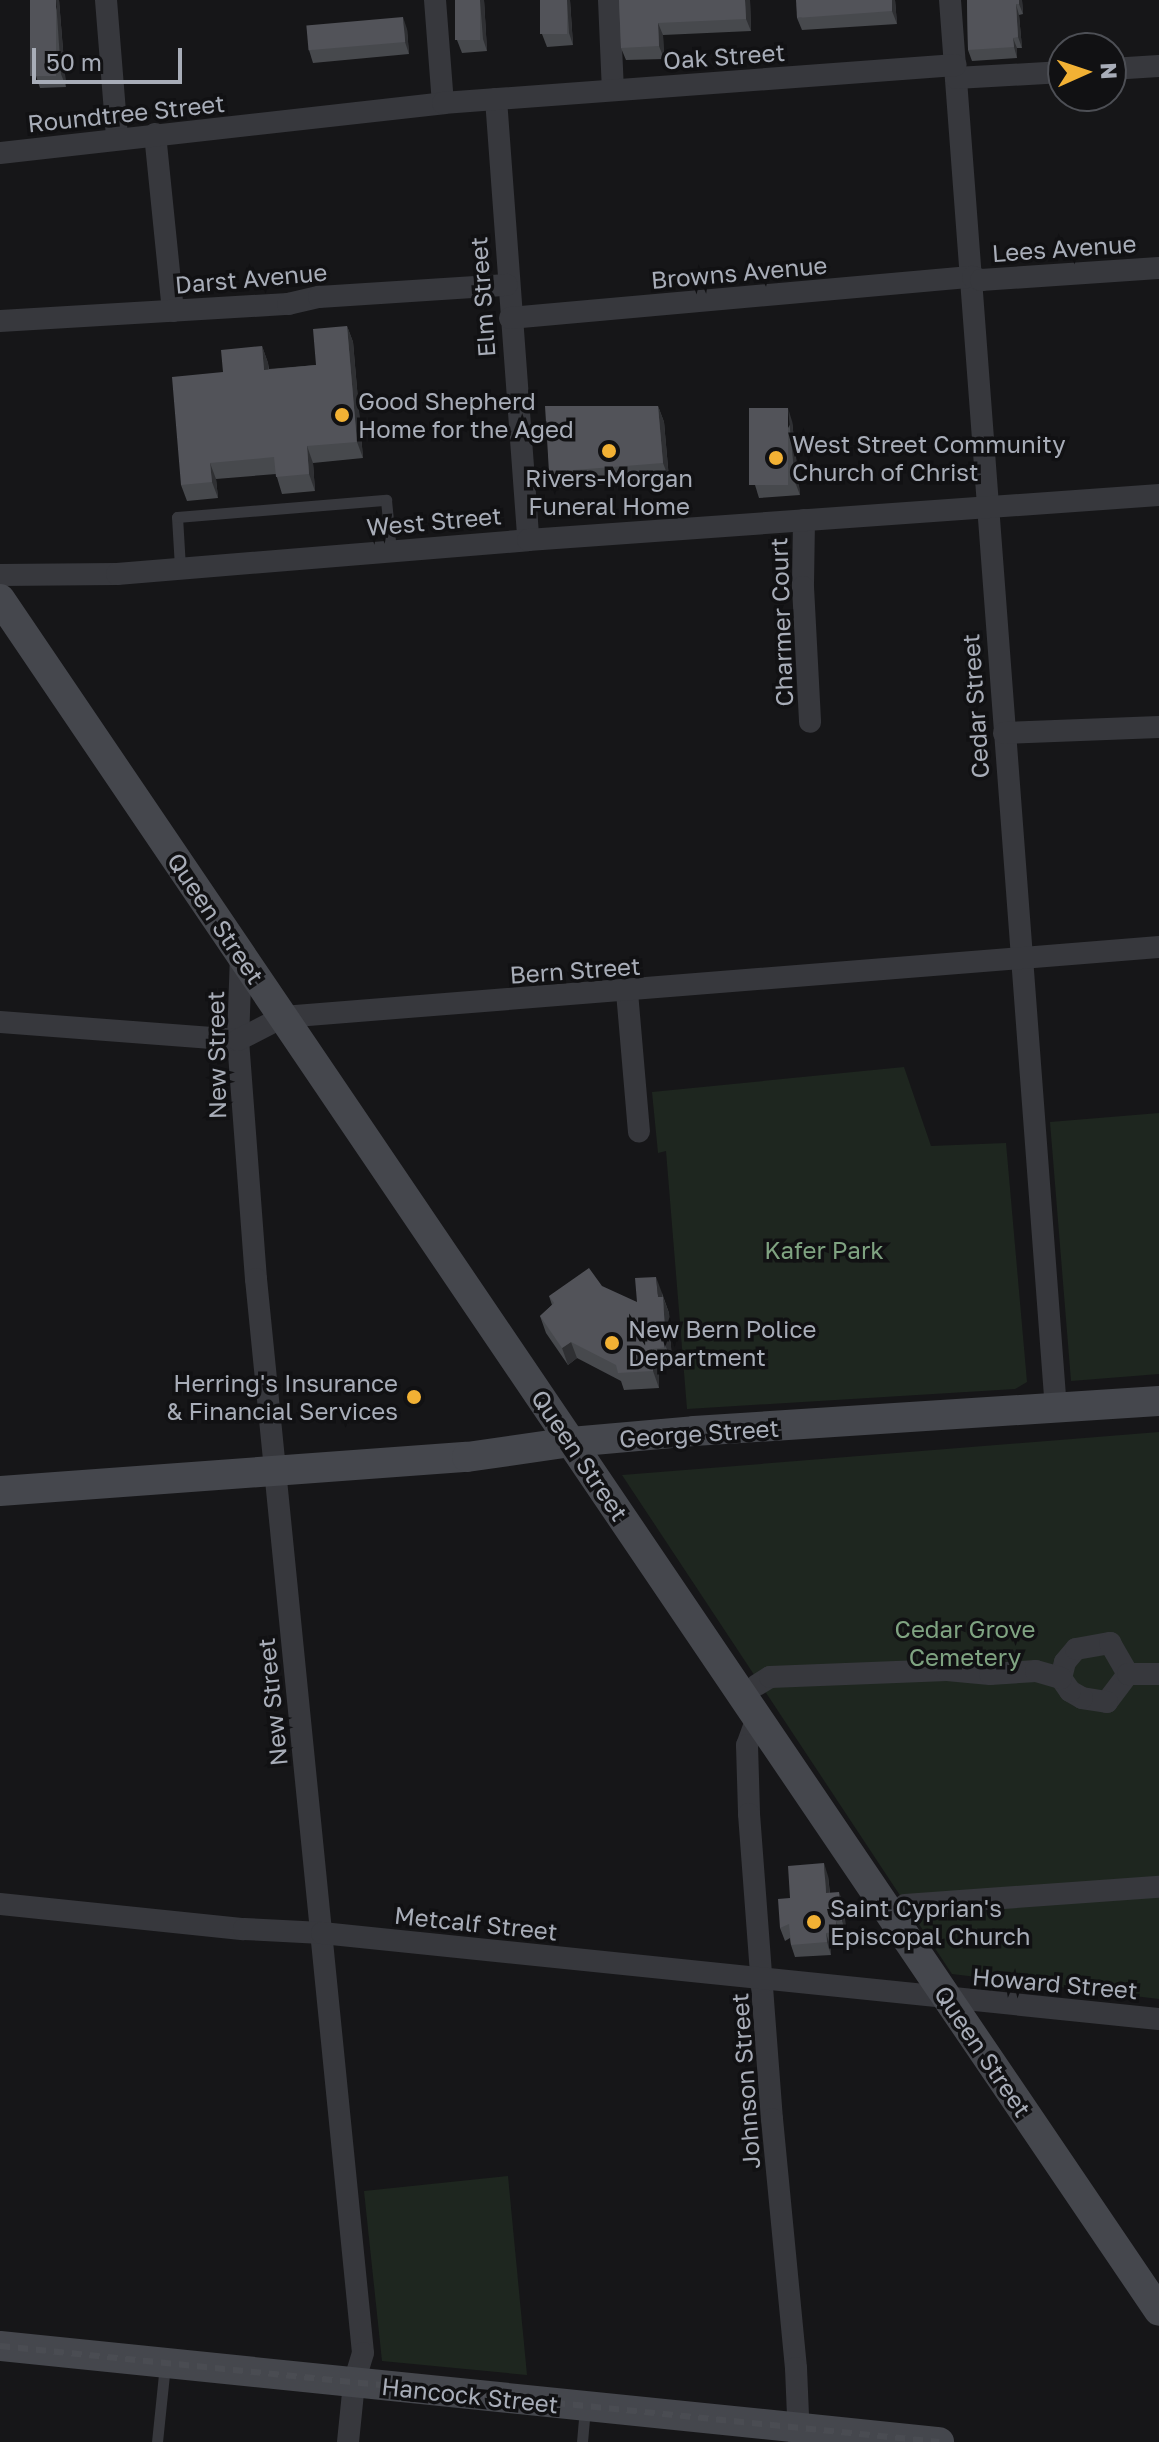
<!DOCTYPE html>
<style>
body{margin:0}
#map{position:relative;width:1159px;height:2442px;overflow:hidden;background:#161618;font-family:"Golos Text",sans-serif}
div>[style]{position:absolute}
.green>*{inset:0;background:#1e261f}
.lane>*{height:11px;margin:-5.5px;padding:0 5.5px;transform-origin:5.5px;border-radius:5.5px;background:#37383d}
.street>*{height:22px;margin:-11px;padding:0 11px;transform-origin:11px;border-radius:11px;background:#37383d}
.secondary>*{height:30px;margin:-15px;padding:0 15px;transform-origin:15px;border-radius:15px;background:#45474d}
.rail>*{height:6px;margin-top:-3px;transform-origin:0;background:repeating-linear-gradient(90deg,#4a4c52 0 10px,transparent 0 18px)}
.wall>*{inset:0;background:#47494d}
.shaded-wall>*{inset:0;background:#2f3033}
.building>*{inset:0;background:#525359;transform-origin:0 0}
.dots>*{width:22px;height:22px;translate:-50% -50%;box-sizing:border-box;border:4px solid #111113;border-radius:50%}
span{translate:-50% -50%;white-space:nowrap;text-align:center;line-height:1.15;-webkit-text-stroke:7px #111113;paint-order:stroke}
.street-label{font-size:24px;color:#a8adb8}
.poi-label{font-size:24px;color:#a8adb8}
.left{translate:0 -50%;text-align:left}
.right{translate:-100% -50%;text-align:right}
.park-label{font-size:24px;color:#7fa381}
.north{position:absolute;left:1047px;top:32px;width:80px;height:80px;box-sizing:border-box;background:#111113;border:2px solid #4d4f55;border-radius:50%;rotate:87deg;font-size:22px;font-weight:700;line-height:32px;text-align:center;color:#a8adb8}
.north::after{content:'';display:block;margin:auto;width:28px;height:36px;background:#f2b134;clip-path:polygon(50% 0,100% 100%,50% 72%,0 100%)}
.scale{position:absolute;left:32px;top:48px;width:150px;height:36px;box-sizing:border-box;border:4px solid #a8adb8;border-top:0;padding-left:10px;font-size:24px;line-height:28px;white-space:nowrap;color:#a8adb8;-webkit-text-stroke:6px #111113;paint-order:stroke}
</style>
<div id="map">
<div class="green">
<i style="clip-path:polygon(904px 1067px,931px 1146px,1006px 1143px,1027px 1382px,1015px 1389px,687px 1409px,666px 1151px,658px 1153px,652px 1092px)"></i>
<i style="clip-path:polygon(1159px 1113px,1159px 1374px,1071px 1381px,1050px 1122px)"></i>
<i style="clip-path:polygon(1159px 1432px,1159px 1999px,952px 1974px,622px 1475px)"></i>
<i style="clip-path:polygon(508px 2176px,527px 2375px,382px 2361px,364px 2191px)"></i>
</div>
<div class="lane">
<i style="left:180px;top:567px;width:50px;rotate:-93.4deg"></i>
<i style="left:177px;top:517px;width:210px;rotate:-4.7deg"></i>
<i style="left:386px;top:500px;width:51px;rotate:84.4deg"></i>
<i style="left:157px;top:2442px;width:78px;rotate:-84.1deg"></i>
<i style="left:582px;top:2442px;width:35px;rotate:-85deg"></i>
</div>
<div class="street">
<i style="left:106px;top:0;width:138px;rotate:85.4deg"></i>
<i style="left:435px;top:0;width:103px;rotate:85.6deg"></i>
<i style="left:609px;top:0;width:90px;rotate:87.5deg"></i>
<i style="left:950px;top:0;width:1413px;rotate:85.7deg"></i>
<i style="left:1111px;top:69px;width:48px;rotate:-3.6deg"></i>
<i style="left:956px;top:78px;width:107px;rotate:-3.2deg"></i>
<i style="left:496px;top:99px;width:442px;rotate:85.8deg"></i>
<i style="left:155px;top:134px;width:178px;rotate:84.2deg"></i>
<i style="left:0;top:153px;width:446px;rotate:-6.4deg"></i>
<i style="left:443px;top:103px;width:514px;rotate:-4.24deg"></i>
<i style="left:510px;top:318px;width:465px;rotate:-5.1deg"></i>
<i style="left:973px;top:277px;width:9px;rotate:21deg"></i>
<i style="left:981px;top:280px;width:178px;rotate:-3.9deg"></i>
<i style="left:0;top:321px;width:289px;rotate:-3.4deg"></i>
<i style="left:288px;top:304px;width:32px;rotate:-13deg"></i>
<i style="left:319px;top:297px;width:188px;rotate:-3.7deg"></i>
<i style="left:804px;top:520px;width:67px;rotate:90.9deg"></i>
<i style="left:803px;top:587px;width:135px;rotate:87deg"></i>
<i style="left:0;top:575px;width:117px;rotate:-0.5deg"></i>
<i style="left:117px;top:574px;width:412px;rotate:-4.7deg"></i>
<i style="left:528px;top:540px;width:633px;rotate:-4.08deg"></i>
<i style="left:1004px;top:733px;width:155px;rotate:-2.2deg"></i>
<i style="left:241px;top:955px;width:85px;rotate:92deg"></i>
<i style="left:238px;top:1040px;width:240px;rotate:85.7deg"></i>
<i style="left:256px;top:1279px;width:1079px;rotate:84.31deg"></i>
<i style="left:363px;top:2353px;width:31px;rotate:107deg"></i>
<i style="left:354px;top:2383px;width:59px;rotate:95.8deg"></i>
<i style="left:627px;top:992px;width:140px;rotate:85.1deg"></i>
<i style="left:0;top:1022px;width:239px;rotate:4.3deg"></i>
<i style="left:238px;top:1040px;width:51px;rotate:-27.1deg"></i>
<i style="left:283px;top:1017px;width:879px;rotate:-4.57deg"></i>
<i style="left:1128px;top:1674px;width:35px;rotate:127deg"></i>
<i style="left:1107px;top:1702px;width:25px;rotate:-171deg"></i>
<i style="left:1082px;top:1698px;width:14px;rotate:-150deg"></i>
<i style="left:1070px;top:1691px;width:16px;rotate:-125deg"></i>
<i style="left:1061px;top:1678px;width:16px;rotate:-76deg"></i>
<i style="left:1065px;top:1662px;width:17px;rotate:-50deg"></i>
<i style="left:1076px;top:1649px;width:35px;rotate:-10deg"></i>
<i style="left:1110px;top:1643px;width:36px;rotate:60deg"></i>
<i style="left:1128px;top:1674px;width:31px"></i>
<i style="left:757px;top:1685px;width:15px;rotate:-32deg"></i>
<i style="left:770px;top:1677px;width:177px;rotate:-2.3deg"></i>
<i style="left:947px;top:1670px;width:43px;rotate:5.3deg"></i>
<i style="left:990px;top:1674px;width:46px;rotate:-3.7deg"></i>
<i style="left:1036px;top:1671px;width:26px;rotate:16deg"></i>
<i style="left:757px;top:1718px;width:29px;rotate:110deg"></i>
<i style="left:747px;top:1745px;width:69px;rotate:88.3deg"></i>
<i style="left:749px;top:1814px;width:306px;rotate:85.7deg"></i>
<i style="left:772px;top:2119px;width:250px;rotate:84.5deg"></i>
<i style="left:796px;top:2368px;width:73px;rotate:87.6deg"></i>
<i style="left:0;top:1904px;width:245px;rotate:5.9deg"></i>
<i style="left:244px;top:1929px;width:78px;rotate:2.9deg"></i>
<i style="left:322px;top:1933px;width:841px;rotate:5.87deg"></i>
<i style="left:905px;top:1905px;width:255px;rotate:-4.1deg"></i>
</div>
<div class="secondary">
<i style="left:0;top:599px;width:2067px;rotate:55.9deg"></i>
<i style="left:0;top:1491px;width:468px;rotate:-4.2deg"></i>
<i style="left:467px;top:1457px;width:105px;rotate:-8.2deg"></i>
<i style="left:571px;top:1442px;width:123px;rotate:-5.1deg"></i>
<i style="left:694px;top:1431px;width:466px;rotate:-3.7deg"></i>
<i style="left:0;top:2346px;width:944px;rotate:5.84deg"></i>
</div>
<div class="rail">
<i style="left:0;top:2346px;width:944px;rotate:5.84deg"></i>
</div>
<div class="wall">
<i style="clip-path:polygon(59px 0,66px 87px,40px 88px,36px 76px)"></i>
<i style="clip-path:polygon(455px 0,484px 0,487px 51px,462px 53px,457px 40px)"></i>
<i style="clip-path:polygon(540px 0,570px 0,573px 45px,547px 47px,542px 34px)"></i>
<i style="clip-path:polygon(619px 0,750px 0,751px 31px,663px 35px,664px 59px,626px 60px,621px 48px)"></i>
<i style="clip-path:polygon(895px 0,897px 24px,802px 30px,797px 18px)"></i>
<i style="clip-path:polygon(967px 0,1022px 0,1023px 14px,1019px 15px,1022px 48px,1017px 48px,1017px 58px,972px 61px,968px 50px)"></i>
<i style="clip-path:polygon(407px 29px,409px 54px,313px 63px,309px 50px)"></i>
<i style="clip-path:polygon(347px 326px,353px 342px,363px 458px,313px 463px,315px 491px,282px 494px,276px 474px,216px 479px,218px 498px,187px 501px,181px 485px,223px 372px,262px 346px,268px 363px,269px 369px,316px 365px)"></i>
<i style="clip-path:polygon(658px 406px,664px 422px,669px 479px,555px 488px,549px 472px)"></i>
<i style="clip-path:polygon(792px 421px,800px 495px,759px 498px,755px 485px)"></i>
<i style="clip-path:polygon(662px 1293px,669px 1313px,672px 1363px,659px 1365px,659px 1388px,624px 1390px,621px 1381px,577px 1358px,568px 1365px,546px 1333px,540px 1316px,552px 1305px,549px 1296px,637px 1302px)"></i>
<i style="clip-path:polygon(828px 1876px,830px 1893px,844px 1905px,846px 1933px,840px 1934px,841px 1944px,830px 1945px,831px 1955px,795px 1957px,791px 1945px,790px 1938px,785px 1941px,780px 1928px,790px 1898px)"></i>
</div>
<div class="shaded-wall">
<i style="clip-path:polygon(56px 0,59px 0,66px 87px,61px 74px)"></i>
<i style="clip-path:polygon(480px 0,484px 0,487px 51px,483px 39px)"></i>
<i style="clip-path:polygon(567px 0,570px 0,573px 45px,569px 33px)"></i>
<i style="clip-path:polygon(745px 0,750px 0,751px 31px,746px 19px)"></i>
<i style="clip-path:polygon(892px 0,895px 0,897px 24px,892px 11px)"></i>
<i style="clip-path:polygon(1019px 0,1022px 0,1023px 14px,1019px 4px)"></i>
<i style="clip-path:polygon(1016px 4px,1019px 15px,1022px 48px,1018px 37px)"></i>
<i style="clip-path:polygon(403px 17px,407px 29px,409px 54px,405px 42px)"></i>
<i style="clip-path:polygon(658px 23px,663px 35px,664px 59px,659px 46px)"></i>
<i style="clip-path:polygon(1013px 38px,1017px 48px,1017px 58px,1014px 47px)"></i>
<i style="clip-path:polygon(347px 326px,353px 342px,363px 458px,357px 442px)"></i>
<i style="clip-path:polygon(262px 346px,268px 363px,270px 386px,264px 370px)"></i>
<i style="clip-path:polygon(658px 406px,664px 422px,669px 479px,663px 463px)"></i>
<i style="clip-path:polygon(788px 408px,792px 421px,800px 495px,795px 482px)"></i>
<i style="clip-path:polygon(307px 446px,313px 463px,315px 491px,309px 474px)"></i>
<i style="clip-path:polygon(210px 463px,216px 479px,218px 498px,212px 482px)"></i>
<i style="clip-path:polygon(656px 1277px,662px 1293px,664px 1313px,658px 1297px)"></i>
<i style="clip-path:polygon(663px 1297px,669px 1313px,672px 1363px,666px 1347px)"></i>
<i style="clip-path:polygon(571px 1342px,577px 1358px,568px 1365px,562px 1348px)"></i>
<i style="clip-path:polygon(653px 1349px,659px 1365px,659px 1388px,653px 1371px)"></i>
<i style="clip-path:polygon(824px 1863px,828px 1876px,831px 1906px,826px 1893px)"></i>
<i style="clip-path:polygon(839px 1892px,844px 1905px,846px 1933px,842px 1921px)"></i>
<i style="clip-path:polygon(836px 1921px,840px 1934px,841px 1944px,837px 1932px)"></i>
<i style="clip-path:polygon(826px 1933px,830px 1945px,831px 1955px,827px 1942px)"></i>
</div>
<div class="building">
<i style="left:30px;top:0;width:26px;height:76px"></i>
<i style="left:455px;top:0;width:25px;height:40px"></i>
<i style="left:540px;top:0;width:27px;height:34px"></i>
<i style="clip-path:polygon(619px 0,745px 0,746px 19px,658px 23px,659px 46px,621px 48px)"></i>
<i style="clip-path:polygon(796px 0,892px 0,892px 11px,797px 18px)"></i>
<i style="clip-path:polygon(967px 0,1019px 0,1019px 4px,1016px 4px,1018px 37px,1013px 38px,1014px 47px,968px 50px)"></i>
<i style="left:403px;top:17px;width:25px;height:97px;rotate:85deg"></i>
<i style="clip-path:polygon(347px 326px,357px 442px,307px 446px,309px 474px,276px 477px,274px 457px,210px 463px,212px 482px,181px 485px,172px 377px,223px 372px,221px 350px,262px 346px,264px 370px,316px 365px,313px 329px)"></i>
<i style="clip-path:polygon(545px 406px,658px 406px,663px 463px,549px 472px)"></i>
<i style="left:749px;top:408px;width:39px;height:77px"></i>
<i style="clip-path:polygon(589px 1268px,602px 1286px,637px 1302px,635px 1278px,656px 1277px,658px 1297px,663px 1297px,666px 1347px,653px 1349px,653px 1371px,618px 1373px,616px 1365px,571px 1342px,562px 1348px,540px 1316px,554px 1303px,549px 1296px)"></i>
<i style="clip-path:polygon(824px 1863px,826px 1893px,839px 1892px,842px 1921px,836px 1921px,837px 1932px,826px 1933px,827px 1942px,791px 1945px,789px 1924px,780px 1928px,778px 1899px,790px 1898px,788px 1866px)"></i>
</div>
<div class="dots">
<i style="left:342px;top:415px;background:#f2b134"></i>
<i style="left:609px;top:451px;background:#f2b134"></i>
<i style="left:776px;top:458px;background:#f2b134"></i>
<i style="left:612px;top:1343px;background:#f2b134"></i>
<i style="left:414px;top:1397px;background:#f2b134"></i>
<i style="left:814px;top:1922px;background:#f2b134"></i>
</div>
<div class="street-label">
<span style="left:724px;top:56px;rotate:-4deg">Oak Street</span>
<span style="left:126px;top:113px;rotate:-6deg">Roundtree Street</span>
<span style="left:1064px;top:248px;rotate:-4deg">Lees Avenue</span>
<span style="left:739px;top:272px;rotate:-5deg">Browns Avenue</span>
<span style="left:251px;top:278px;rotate:-5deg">Darst Avenue</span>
<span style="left:482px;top:297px;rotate:-94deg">Elm Street</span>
<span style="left:434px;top:521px;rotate:-5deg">West Street</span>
<span style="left:781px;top:622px;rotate:-92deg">Charmer Court</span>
<span style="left:975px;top:706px;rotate:-94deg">Cedar Street</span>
<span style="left:216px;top:918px;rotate:56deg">Queen Street</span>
<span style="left:575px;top:970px;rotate:-4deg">Bern Street</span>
<span style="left:216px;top:1055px;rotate:-91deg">New Street</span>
<span style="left:699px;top:1433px;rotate:-4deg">George Street</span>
<span style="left:580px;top:1455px;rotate:56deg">Queen Street</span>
<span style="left:272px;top:1702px;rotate:-96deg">New Street</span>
<span style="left:476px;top:1923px;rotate:6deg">Metcalf Street</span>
<span style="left:1055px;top:1983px;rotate:5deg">Howard Street</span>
<span style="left:983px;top:2051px;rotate:56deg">Queen Street</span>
<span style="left:745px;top:2081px;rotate:-94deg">Johnson Street</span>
<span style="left:470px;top:2395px;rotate:6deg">Hancock Street</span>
</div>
<div class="poi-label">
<span class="left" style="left:358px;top:415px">Good Shepherd<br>Home for the Aged</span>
<span class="left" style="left:792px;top:458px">West Street Community<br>Church of Christ</span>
<span style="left:609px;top:492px">Rivers-Morgan<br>Funeral Home</span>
<span class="left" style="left:628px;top:1343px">New Bern Police<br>Department</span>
<span class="right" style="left:398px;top:1397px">Herring's Insurance<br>&amp; Financial Services</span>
<span class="left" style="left:830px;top:1922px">Saint Cyprian's<br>Episcopal Church</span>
</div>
<div class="park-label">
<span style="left:824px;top:1250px">Kafer Park</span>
<span style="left:965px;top:1643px">Cedar Grove<br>Cemetery</span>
</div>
<div class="north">N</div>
<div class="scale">50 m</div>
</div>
